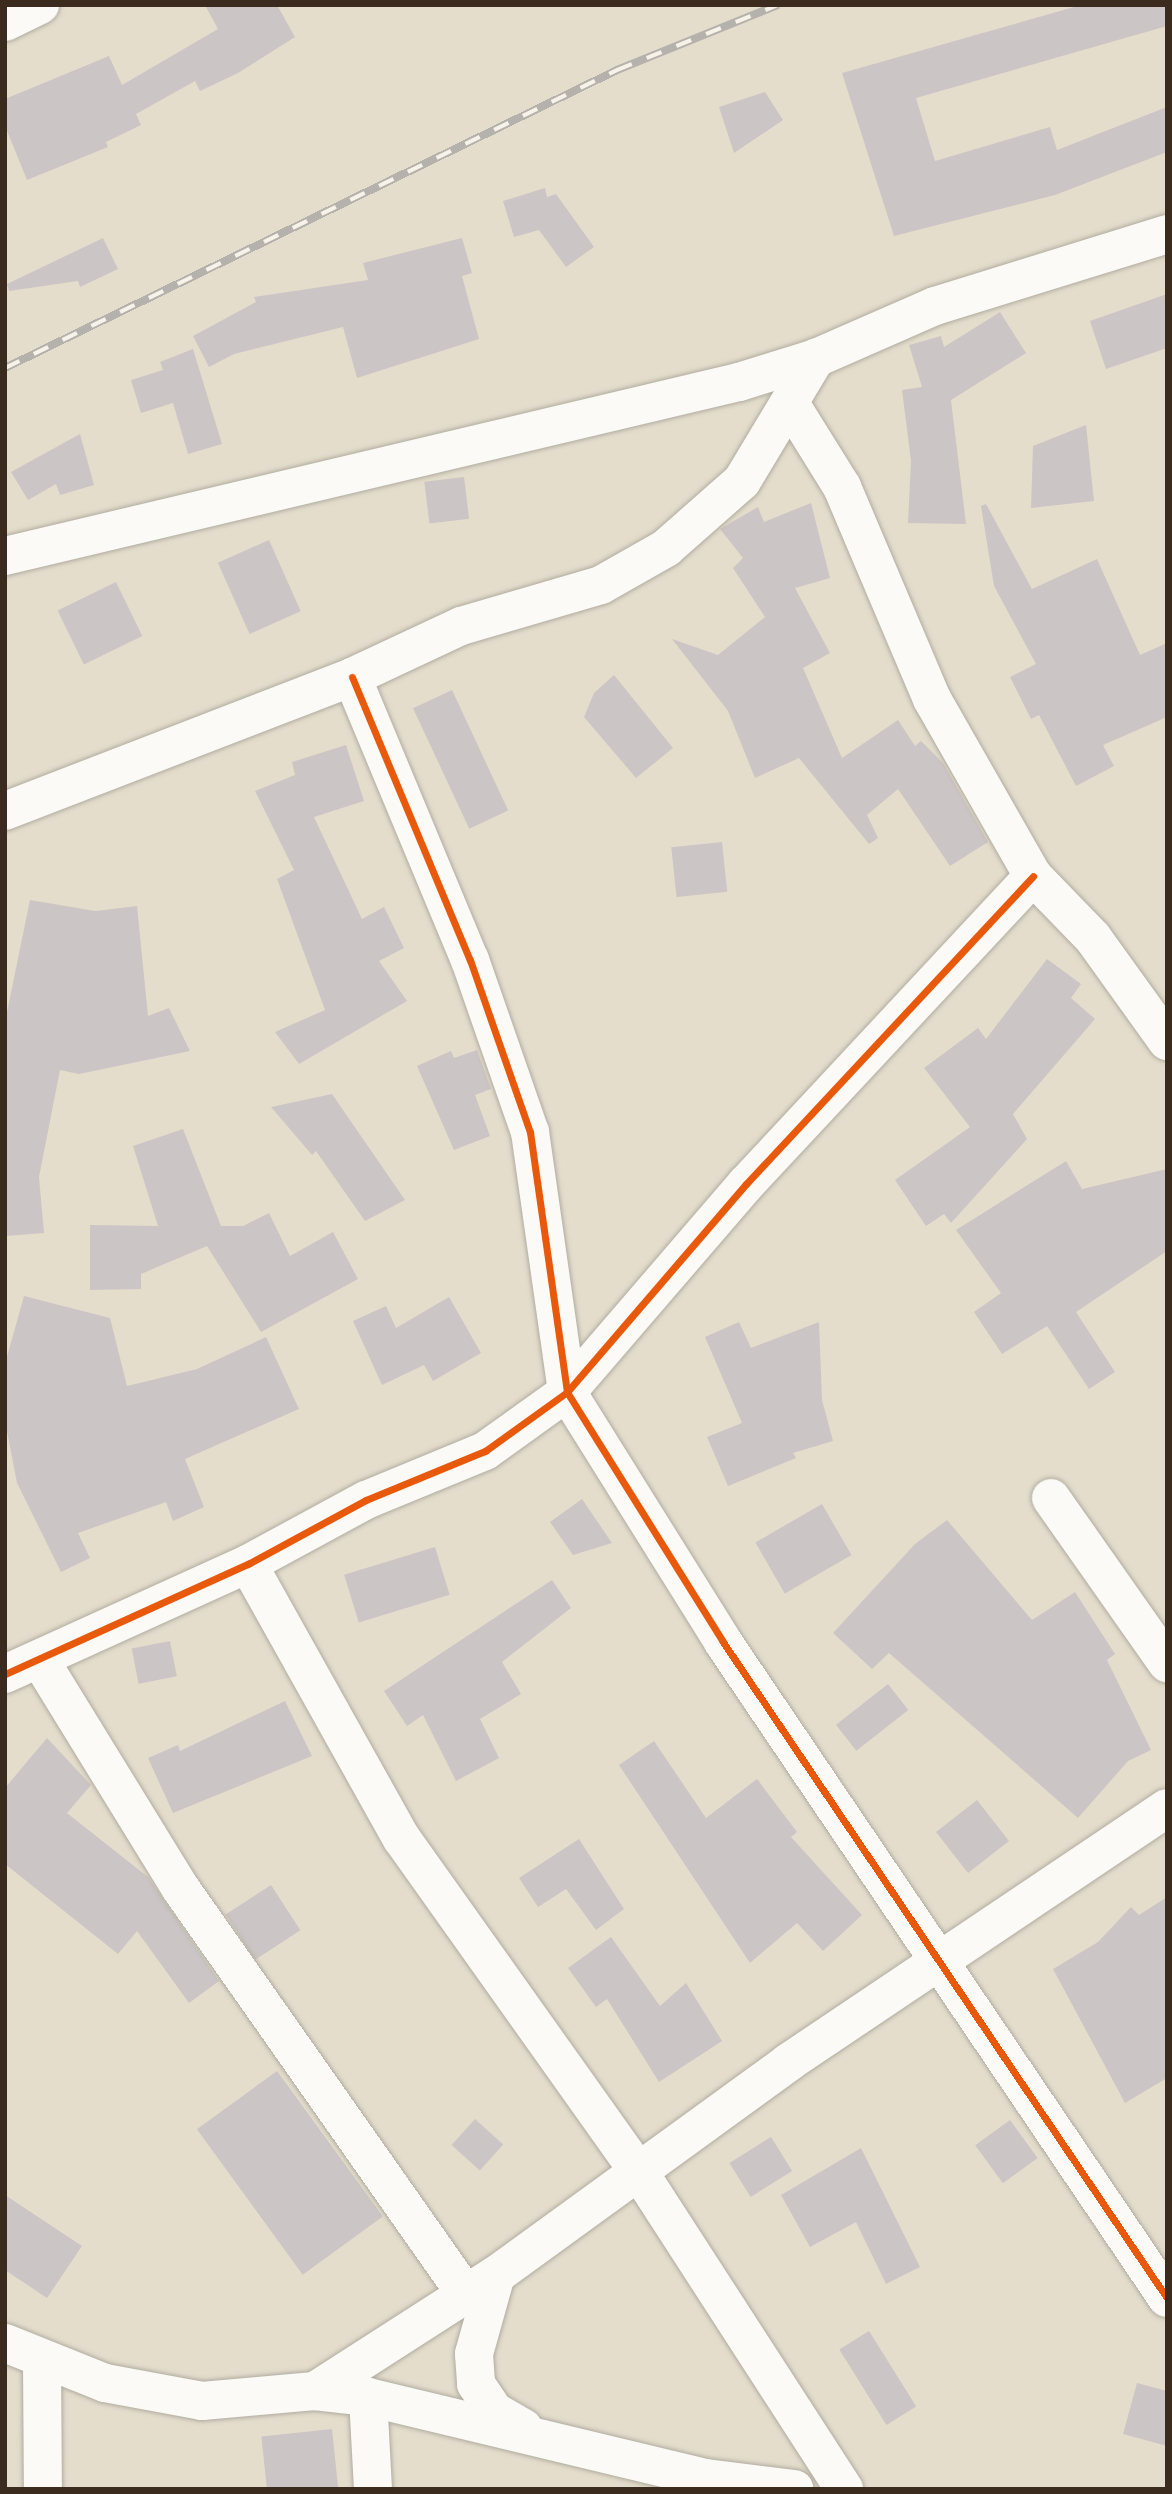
<!DOCTYPE html>
<style>
body{margin:0}
#map{position:relative;width:1172px;height:2494px;overflow:hidden;background:#e4ddcc;font-family:"IM FELL DW Pica",serif}
div>[style]{position:absolute}
.building>*{inset:0;background:#ccc5c5;transform-origin:0 0}
.roads{filter:drop-shadow(0 0 2px #b1aca0) drop-shadow(0 0 2px #b1aca0)}
.minor>*{height:38px;margin:-19px;padding:0 19px;transform-origin:19px;border-radius:19px;background:#fbfaf7}
.rail>*{height:8px;margin-top:-4px;transform-origin:0;background:repeating-linear-gradient(90deg,#f7f3e8 0 16px,#b5b2ae 0 32px);box-sizing:border-box;border-block:2px solid #b5b2ae}
.cycleway>*{height:7px;margin:-3.5px;padding:0 3.5px;transform-origin:3.5px;border-radius:3.5px;background:#e8590c}
span{translate:-50% -50%;white-space:nowrap;text-align:center;line-height:1.15;-webkit-text-stroke:7px #f7f3e8;paint-order:stroke}
.frame{position:absolute;inset:0;border:7px solid #3b2a1e;pointer-events:none}
</style>
<div id="map">
<div class="building">
<i style="clip-path:polygon(205px 5px,277px 5px,295px 37px,238px 73px,200px 91px,195px 81px,136px 114px,141px 125px,106px 142px,108px 147px,27px 180px,5px 126px,5px 99px,109px 56px,122px 85px,218px 29px)"></i>
<i style="clip-path:polygon(1081px 5px,1167px 5px,1167px 26px,916px 98px,935px 161px,1050px 127px,1057px 150px,1167px 107px,1167px 152px,1055px 195px,894px 236px,842px 73px)"></i>
<i style="clip-path:polygon(765px 92px,783px 120px,734px 153px,719px 107px)"></i>
<i style="clip-path:polygon(545px 188px,547px 197px,556px 194px,594px 247px,566px 267px,539px 230px,514px 237px,503px 201px)"></i>
<i style="clip-path:polygon(103px 238px,118px 269px,80px 287px,78px 281px,9px 291px,7px 284px)"></i>
<i style="clip-path:polygon(462px 238px,472px 273px,462px 276px,479px 339px,357px 378px,343px 327px,234px 354px,209px 367px,193px 336px,256px 302px,254px 297px,368px 280px,363px 263px)"></i>
<i style="clip-path:polygon(1167px 294px,1167px 348px,1106px 369px,1090px 321px)"></i>
<i style="clip-path:polygon(1000px 312px,1026px 353px,951px 400px,966px 524px,908px 523px,911px 461px,902px 390px,922px 387px,909px 345px,941px 336px,944px 347px)"></i>
<i style="clip-path:polygon(193px 349px,222px 444px,188px 454px,173px 403px,141px 413px,131px 380px,163px 370px,160px 362px)"></i>
<i style="clip-path:polygon(1086px 425px,1094px 501px,1031px 508px,1033px 446px)"></i>
<i style="clip-path:polygon(80px 434px,94px 485px,60px 495px,56px 484px,28px 500px,11px 472px)"></i>
<i style="left:464px;top:477px;width:42px;height:40px;rotate:83deg"></i>
<i style="clip-path:polygon(811px 503px,830px 578px,795px 588px,830px 653px,803px 668px,842px 758px,898px 720px,915px 746px,921px 741px,943px 763px,988px 842px,950px 866px,898px 789px,867px 815px,878px 838px,869px 844px,799px 758px,755px 778px,728px 711px,672px 639px,718px 655px,765px 617px,733px 568px,743px 558px,720px 529px,758px 507px,764px 522px)"></i>
<i style="clip-path:polygon(986px 504px,1032px 589px,1097px 559px,1140px 655px,1167px 643px,1167px 717px,1103px 745px,1114px 766px,1076px 786px,1039px 715px,1031px 719px,1010px 677px,1036px 664px,994px 586px,981px 506px)"></i>
<i style="left:269px;top:540px;width:78px;height:56px;rotate:66deg"></i>
<i style="left:116px;top:582px;width:60px;height:65px;rotate:64deg"></i>
<i style="clip-path:polygon(614px 675px,673px 748px,636px 778px,584px 717px,594px 693px)"></i>
<i style="left:452px;top:690px;width:133px;height:43px;rotate:65deg"></i>
<i style="clip-path:polygon(346px 745px,364px 801px,314px 817px,362px 919px,384px 907px,404px 948px,379px 961px,407px 1001px,299px 1064px,275px 1032px,325px 1010px,277px 879px,294px 870px,255px 791px,295px 775px,292px 762px)"></i>
<i style="left:722px;top:842px;width:50px;height:51px;rotate:84deg"></i>
<i style="clip-path:polygon(30px 900px,95px 911px,137px 906px,148px 1016px,169px 1008px,190px 1051px,79px 1074px,60px 1070px,39px 1177px,44px 1233px,5px 1236px,5px 1022px)"></i>
<i style="clip-path:polygon(1047px 959px,1081px 984px,1071px 998px,1095px 1019px,1013px 1114px,1027px 1139px,951px 1223px,944px 1214px,926px 1226px,895px 1180px,970px 1127px,924px 1068px,978px 1028px,986px 1039px)"></i>
<i style="clip-path:polygon(477px 1050px,491px 1089px,475px 1095px,490px 1136px,454px 1150px,417px 1066px,451px 1051px,454px 1058px)"></i>
<i style="clip-path:polygon(332px 1094px,405px 1200px,365px 1221px,316px 1151px,312px 1155px,271px 1107px)"></i>
<i style="clip-path:polygon(183px 1129px,221px 1226px,243px 1226px,269px 1213px,290px 1256px,333px 1232px,358px 1279px,261px 1332px,207px 1246px,141px 1274px,141px 1289px,90px 1290px,90px 1225px,158px 1226px,133px 1146px)"></i>
<i style="clip-path:polygon(1066px 1161px,1082px 1189px,1167px 1169px,1167px 1251px,1076px 1312px,1115px 1372px,1089px 1389px,1047px 1326px,1002px 1354px,974px 1312px,1001px 1293px,956px 1230px)"></i>
<i style="clip-path:polygon(24px 1296px,110px 1318px,127px 1386px,197px 1369px,266px 1337px,299px 1409px,185px 1459px,204px 1507px,173px 1521px,166px 1502px,78px 1533px,90px 1558px,61px 1572px,17px 1483px,5px 1421px,5px 1364px)"></i>
<i style="clip-path:polygon(449px 1297px,481px 1353px,433px 1381px,424px 1365px,382px 1385px,353px 1321px,386px 1306px,396px 1328px)"></i>
<i style="clip-path:polygon(739px 1322px,751px 1348px,819px 1322px,822px 1400px,833px 1441px,793px 1453px,796px 1458px,728px 1486px,707px 1437px,742px 1423px,705px 1337px)"></i>
<i style="clip-path:polygon(582px 1499px,612px 1543px,573px 1555px,550px 1522px)"></i>
<i style="left:822px;top:1504px;width:59px;height:77px;rotate:60deg"></i>
<i style="clip-path:polygon(947px 1520px,1032px 1620px,1075px 1592px,1115px 1654px,1107px 1660px,1151px 1750px,1128px 1761px,1078px 1818px,889px 1653px,872px 1669px,833px 1633px,915px 1544px)"></i>
<i style="left:435px;top:1547px;width:50px;height:95px;rotate:73deg"></i>
<i style="clip-path:polygon(552px 1580px,571px 1608px,502px 1662px,521px 1694px,480px 1719px,499px 1758px,456px 1781px,423px 1715px,407px 1726px,384px 1691px)"></i>
<i style="left:170px;top:1641px;width:36px;height:39px;rotate:79deg"></i>
<i style="left:888px;top:1684px;width:33px;height:66px;rotate:52deg"></i>
<i style="clip-path:polygon(285px 1701px,312px 1756px,173px 1813px,148px 1758px,178px 1745px,180px 1751px)"></i>
<i style="clip-path:polygon(47px 1738px,91px 1785px,67px 1813px,148px 1877px,219px 1981px,189px 2003px,137px 1931px,118px 1954px,5px 1864px,5px 1788px)"></i>
<i style="clip-path:polygon(654px 1741px,706px 1818px,757px 1779px,797px 1832px,791px 1837px,862px 1915px,823px 1951px,797px 1923px,750px 1963px,619px 1765px)"></i>
<i style="left:977px;top:1800px;width:52px;height:52px;rotate:52deg"></i>
<i style="clip-path:polygon(579px 1839px,624px 1909px,596px 1930px,566px 1889px,538px 1907px,519px 1878px)"></i>
<i style="left:271px;top:1885px;width:54px;height:54px;rotate:57deg"></i>
<i style="clip-path:polygon(1167px 1897px,1167px 2078px,1125px 2103px,1053px 1969px,1098px 1942px,1131px 1907px,1139px 1915px)"></i>
<i style="clip-path:polygon(611px 1937px,660px 2006px,686px 1983px,722px 2041px,659px 2082px,607px 1999px,596px 2007px,568px 1968px)"></i>
<i style="left:277px;top:2071px;width:180px;height:99px;rotate:54deg"></i>
<i style="left:475px;top:2119px;width:38px;height:35px;rotate:42deg"></i>
<i style="left:1010px;top:2120px;width:47px;height:43px;rotate:54deg"></i>
<i style="left:771px;top:2137px;width:40px;height:49px;rotate:58deg"></i>
<i style="clip-path:polygon(861px 2148px,920px 2267px,886px 2284px,856px 2222px,810px 2247px,781px 2195px)"></i>
<i style="clip-path:polygon(5px 2195px,82px 2246px,47px 2298px,5px 2270px)"></i>
<i style="left:869px;top:2331px;width:89px;height:35px;rotate:58deg"></i>
<i style="clip-path:polygon(1137px 2383px,1167px 2391px,1167px 2446px,1123px 2434px)"></i>
<i style="left:332px;top:2429px;width:60px;height:71px;rotate:84deg"></i>
</div>
<div class="roads">
<div class="minor">
<i style="left:5px;top:22px;width:39px;rotate:-26deg"></i>
<i style="left:791px;top:405px;width:97px;rotate:58.1deg"></i>
<i style="left:842px;top:487px;width:230px;rotate:67deg"></i>
<i style="left:932px;top:699px;width:204px;rotate:60.3deg"></i>
<i style="left:1033px;top:876px;width:86px;rotate:45.9deg"></i>
<i style="left:1093px;top:938px;width:127px;rotate:54.3deg"></i>
<i style="left:5px;top:556px;width:754px;rotate:-13.34deg"></i>
<i style="left:739px;top:382px;width:81px;rotate:-17.3deg"></i>
<i style="left:816px;top:358px;width:130px;rotate:-23.6deg"></i>
<i style="left:935px;top:306px;width:243px;rotate:-17.2deg"></i>
<i style="left:352px;top:677px;width:307px;rotate:67.4deg"></i>
<i style="left:470px;top:960px;width:182px;rotate:70.8deg"></i>
<i style="left:530px;top:1132px;width:263px;rotate:81.9deg"></i>
<i style="left:567px;top:1392px;width:295px;rotate:58deg"></i>
<i style="left:723px;top:1642px;width:792px;rotate:55.91deg"></i>
<i style="left:5px;top:811px;width:372px;rotate:-21.1deg"></i>
<i style="left:352px;top:677px;width:120px;rotate:-25.1deg"></i>
<i style="left:461px;top:626px;width:146px;rotate:-16.3deg"></i>
<i style="left:601px;top:585px;width:75px;rotate:-29.6deg"></i>
<i style="left:666px;top:548px;width:101px;rotate:-41.4deg"></i>
<i style="left:742px;top:481px;width:144px;rotate:-59deg"></i>
<i style="left:1051px;top:1498px;width:202px;rotate:54.9deg"></i>
<i style="left:248px;top:1564px;width:315px;rotate:60.8deg"></i>
<i style="left:402px;top:1839px;width:412px;rotate:54.6deg"></i>
<i style="left:641px;top:2175px;width:374px;rotate:57.1deg"></i>
<i style="left:40px;top:1660px;width:269px;rotate:58.4deg"></i>
<i style="left:181px;top:1889px;width:495px;rotate:54.9deg"></i>
<i style="left:5px;top:1674px;width:267px;rotate:-24.4deg"></i>
<i style="left:248px;top:1564px;width:134px;rotate:-28.5deg"></i>
<i style="left:366px;top:1500px;width:129px;rotate:-22.4deg"></i>
<i style="left:485px;top:1451px;width:101px;rotate:-35.7deg"></i>
<i style="left:567px;top:1392px;width:274px;rotate:-49.3deg"></i>
<i style="left:746px;top:1184px;width:421px;rotate:-47deg"></i>
<i style="left:496px;top:2275px;width:82px;rotate:105.6deg"></i>
<i style="left:474px;top:2354px;width:30px;rotate:86deg"></i>
<i style="left:476px;top:2384px;width:32px;rotate:56deg"></i>
<i style="left:494px;top:2411px;width:34px;rotate:30deg"></i>
<i style="left:5px;top:2343px;width:108px;rotate:21.8deg"></i>
<i style="left:105px;top:2383px;width:99px;rotate:10.5deg"></i>
<i style="left:202px;top:2401px;width:113px;rotate:-5.1deg"></i>
<i style="left:315px;top:2391px;width:53px;rotate:6.5deg"></i>
<i style="left:368px;top:2397px;width:348px;rotate:13.5deg"></i>
<i style="left:706px;top:2478px;width:89px;rotate:7.1deg"></i>
<i style="left:42px;top:2360px;width:129px;rotate:89.6deg"></i>
<i style="left:315px;top:2391px;width:215px;rotate:-32.7deg"></i>
<i style="left:496px;top:2275px;width:362px;rotate:-36deg"></i>
<i style="left:789px;top:2062px;width:455px;rotate:-33.9deg"></i>
<i style="left:368px;top:2397px;width:92px;rotate:86.9deg"></i>
</div>
</div>
<div class="rail">
<i style="left:5px;top:368px;width:681px;rotate:-25.96deg"></i>
<i style="left:617px;top:70px;width:174px;rotate:-22deg"></i>
</div>
<div class="cycleway">
<i style="left:352px;top:677px;width:307px;rotate:67.4deg"></i>
<i style="left:470px;top:960px;width:182px;rotate:70.8deg"></i>
<i style="left:530px;top:1132px;width:263px;rotate:81.9deg"></i>
<i style="left:567px;top:1392px;width:295px;rotate:58deg"></i>
<i style="left:723px;top:1642px;width:792px;rotate:55.91deg"></i>
<i style="left:5px;top:1674px;width:267px;rotate:-24.4deg"></i>
<i style="left:248px;top:1564px;width:134px;rotate:-28.5deg"></i>
<i style="left:366px;top:1500px;width:129px;rotate:-22.4deg"></i>
<i style="left:485px;top:1451px;width:101px;rotate:-35.7deg"></i>
<i style="left:567px;top:1392px;width:274px;rotate:-49.3deg"></i>
<i style="left:746px;top:1184px;width:421px;rotate:-47deg"></i>
</div>
<div class="frame"></div>
</div>
